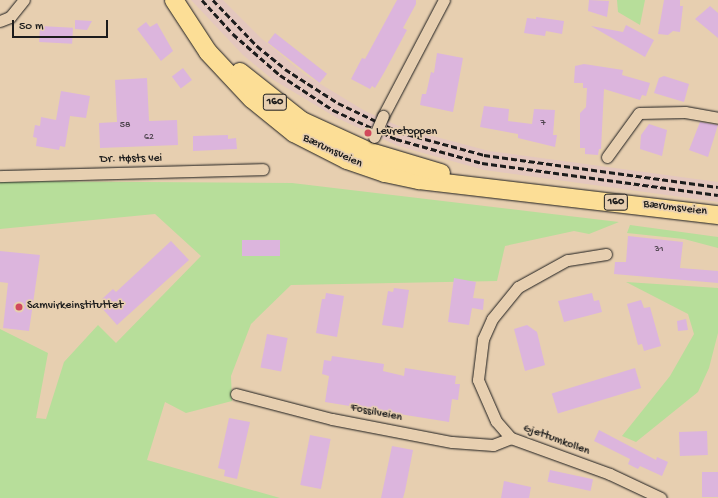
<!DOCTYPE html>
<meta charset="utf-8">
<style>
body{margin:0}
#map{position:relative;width:718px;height:498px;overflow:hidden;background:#e7cfb0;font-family:"Gochi Hand",sans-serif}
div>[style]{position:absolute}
.built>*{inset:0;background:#e4c7be}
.green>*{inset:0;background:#b7de9a}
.building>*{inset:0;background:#dcb5dd;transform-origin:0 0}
.roads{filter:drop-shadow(0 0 1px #1c1c1c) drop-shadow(0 0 1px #1c1c1c)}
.street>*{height:11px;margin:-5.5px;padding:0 5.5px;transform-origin:5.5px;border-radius:5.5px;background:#e7cfb0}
.primary>*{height:18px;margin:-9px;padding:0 9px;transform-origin:9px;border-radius:9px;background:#fcde96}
.rail>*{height:3px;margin-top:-1.5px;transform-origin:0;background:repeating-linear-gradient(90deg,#1c1c1c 0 6px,transparent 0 9px)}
.bridges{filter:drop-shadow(0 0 1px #1c1c1c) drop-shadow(0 0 1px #1c1c1c)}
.street-bridge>*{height:11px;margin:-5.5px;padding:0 5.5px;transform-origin:5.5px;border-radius:5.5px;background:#e7cfb0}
.dots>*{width:11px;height:11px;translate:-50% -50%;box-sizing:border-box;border:2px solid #e7cfb0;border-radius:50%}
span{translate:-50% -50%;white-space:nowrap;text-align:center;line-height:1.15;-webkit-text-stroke:3.5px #e7cfb0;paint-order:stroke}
.number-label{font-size:10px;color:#4c424c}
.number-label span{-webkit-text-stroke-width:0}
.shield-label span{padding:1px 3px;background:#e7cfb0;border:1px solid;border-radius:3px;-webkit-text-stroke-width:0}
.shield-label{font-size:11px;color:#1c1c1c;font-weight:700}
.poi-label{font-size:12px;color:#1c1c1c}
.left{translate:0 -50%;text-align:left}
.street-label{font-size:12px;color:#1c1c1c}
.scale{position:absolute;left:12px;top:20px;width:96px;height:18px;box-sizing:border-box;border:2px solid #1c1c1c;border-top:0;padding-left:5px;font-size:12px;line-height:14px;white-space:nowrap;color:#1c1c1c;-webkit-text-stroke:3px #e7cfb0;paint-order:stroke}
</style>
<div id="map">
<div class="built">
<i style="clip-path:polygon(191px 0,223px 0,261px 38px,304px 74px,365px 111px,403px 128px,489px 151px,718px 182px,718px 202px,484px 170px,398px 146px,337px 118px,272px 79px,243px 55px)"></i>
</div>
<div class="green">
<i style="clip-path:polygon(617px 0,645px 0,640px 25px,618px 12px)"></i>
<i style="clip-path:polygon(0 181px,292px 183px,619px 222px,589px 234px,574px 231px,505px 246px,497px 281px,291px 285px,251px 324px,231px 376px,232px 401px,186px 413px,165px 402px,147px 460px,280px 498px,0 498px,0 329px,48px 353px,36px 418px,46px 419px,64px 362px,98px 325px,116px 343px,201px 256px,155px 214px,0 229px)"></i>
<i style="clip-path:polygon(630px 225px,718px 237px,718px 248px,684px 239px,627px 233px)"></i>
<i style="clip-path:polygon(626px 282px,718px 288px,718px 333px,709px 368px,698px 392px,636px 442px,622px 436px,670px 376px,694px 334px,688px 314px)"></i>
</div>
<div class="building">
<i style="clip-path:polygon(397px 0,416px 0,416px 4px,403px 28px,407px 30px,385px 71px,375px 88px,372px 86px,370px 89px,351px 79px,362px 58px,365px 59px)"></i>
<i style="clip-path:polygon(589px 0,609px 1px,607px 17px,588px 11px)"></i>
<i style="clip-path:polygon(664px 0,680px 0,680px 6px,683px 6px,680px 32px,673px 31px,668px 35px,658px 34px)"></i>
<i style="clip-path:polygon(710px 6px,718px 13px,718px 38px,695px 19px)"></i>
<i style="clip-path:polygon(536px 17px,564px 21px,562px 34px,546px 31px,545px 36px,524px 33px,527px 18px,536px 19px)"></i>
<i style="clip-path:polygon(75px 20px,92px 21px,87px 30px,75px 29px)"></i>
<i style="clip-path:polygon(146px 22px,150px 27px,157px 23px,173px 51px,161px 61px,137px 29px)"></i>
<i style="clip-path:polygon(626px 25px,654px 40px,645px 57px,591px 26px,623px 32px)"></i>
<i style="left:40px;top:26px;width:33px;height:16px;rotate:3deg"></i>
<i style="left:275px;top:33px;width:66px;height:12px;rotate:38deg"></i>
<i style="clip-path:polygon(437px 53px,463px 58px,453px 112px,420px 105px,422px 94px,426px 94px,431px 72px,434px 73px)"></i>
<i style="clip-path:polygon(584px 64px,623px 70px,622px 75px,650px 83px,646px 96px,642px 95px,640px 100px,604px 89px,601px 149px,599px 149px,598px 155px,585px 154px,585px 148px,580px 148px,580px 113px,586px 107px,587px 88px,583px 88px,583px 83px,574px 83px,575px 66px)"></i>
<i style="left:183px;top:68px;width:15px;height:14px;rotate:53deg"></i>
<i style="clip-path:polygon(664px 76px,689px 84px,684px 102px,654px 93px,659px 78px)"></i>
<i style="clip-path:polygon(147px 78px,149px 121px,177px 120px,178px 145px,100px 148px,99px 123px,117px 122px,115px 80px)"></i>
<i style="clip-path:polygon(61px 91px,90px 96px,86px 118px,70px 116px,65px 147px,60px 146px,59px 150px,36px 146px,37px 138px,33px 137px,35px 125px,40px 126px,41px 117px,56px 120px)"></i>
<i style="clip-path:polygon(484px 106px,509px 109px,508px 121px,532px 124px,534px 109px,555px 110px,553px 135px,557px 135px,555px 147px,518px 138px,518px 134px,480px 127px)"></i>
<i style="clip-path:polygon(700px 122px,718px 125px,708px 157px,689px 150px)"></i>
<i style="clip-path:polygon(649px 124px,667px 130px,662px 156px,640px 149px,641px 135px)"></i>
<i style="clip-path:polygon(228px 135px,228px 139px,236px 138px,237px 149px,193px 151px,193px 136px)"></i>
<i style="clip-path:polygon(628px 236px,683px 242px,680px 268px,718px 271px,718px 283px,614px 274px,615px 262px,626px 262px)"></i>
<i style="left:280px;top:240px;width:16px;height:38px;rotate:90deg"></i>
<i style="clip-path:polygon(171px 241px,189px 260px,117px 325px,100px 306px,105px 302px,102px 299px,113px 289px,116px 292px)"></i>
<i style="clip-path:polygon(0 251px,40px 255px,29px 331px,3px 328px,8px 283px,0 282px)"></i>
<i style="clip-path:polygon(454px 278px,476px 282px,473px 298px,484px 299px,483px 310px,472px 308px,469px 325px,448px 322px)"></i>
<i style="clip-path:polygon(394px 288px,409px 290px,403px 328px,382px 325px,388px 291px,393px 292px)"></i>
<i style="clip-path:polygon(326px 293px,344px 296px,337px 337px,316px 333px,322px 299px,325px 299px)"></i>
<i style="clip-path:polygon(592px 293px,594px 301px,599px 300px,602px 312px,564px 322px,558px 301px)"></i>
<i style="clip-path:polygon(641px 300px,644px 308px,650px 307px,661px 346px,644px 351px,642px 344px,638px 345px,627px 304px)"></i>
<i style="clip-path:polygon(686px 319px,688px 330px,678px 331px,677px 321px)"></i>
<i style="clip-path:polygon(527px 325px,537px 332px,545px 365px,525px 371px,514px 329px)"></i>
<i style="left:267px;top:334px;width:21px;height:34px;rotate:11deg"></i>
<i style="clip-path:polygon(332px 356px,384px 364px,383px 371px,404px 376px,405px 368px,456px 376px,455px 384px,460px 384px,458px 400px,452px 399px,449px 422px,325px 402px,329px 376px,322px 374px,324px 360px,331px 361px)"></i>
<i style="left:635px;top:368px;width:21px;height:87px;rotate:73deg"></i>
<i style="clip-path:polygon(229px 418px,250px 422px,237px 479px,224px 476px,225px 470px,218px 468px)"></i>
<i style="clip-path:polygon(599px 430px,656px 460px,657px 457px,668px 462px,662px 476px,640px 466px,638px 469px,628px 464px,630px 459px,594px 441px)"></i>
<i style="left:707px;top:431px;width:24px;height:28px;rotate:88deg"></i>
<i style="left:310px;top:435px;width:21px;height:51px;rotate:11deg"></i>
<i style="clip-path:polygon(392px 446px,413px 450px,405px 491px,403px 498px,381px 498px)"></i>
<i style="left:550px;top:470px;width:44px;height:12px;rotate:12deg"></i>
<i style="left:718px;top:472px;width:25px;height:16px;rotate:90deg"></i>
<i style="clip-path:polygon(504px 481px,531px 487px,529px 498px,501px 498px)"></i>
</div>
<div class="roads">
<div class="street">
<i style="left:0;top:21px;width:11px;rotate:-22deg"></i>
<i style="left:10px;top:17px;width:22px;rotate:-51deg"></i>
<i style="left:383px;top:116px;width:131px;rotate:-62.3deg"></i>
<i style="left:607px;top:157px;width:54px;rotate:-54deg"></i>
<i style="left:639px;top:113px;width:46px;rotate:-1.2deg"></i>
<i style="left:685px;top:112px;width:34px;rotate:10deg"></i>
<i style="left:0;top:176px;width:263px;rotate:-1.5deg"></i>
<i style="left:606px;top:254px;width:39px;rotate:171deg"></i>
<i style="left:567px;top:260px;width:56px;rotate:151.1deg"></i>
<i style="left:518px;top:287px;width:41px;rotate:129.1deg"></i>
<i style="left:492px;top:319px;width:22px;rotate:114deg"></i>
<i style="left:483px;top:339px;width:41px;rotate:97deg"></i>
<i style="left:478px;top:380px;width:45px;rotate:66.3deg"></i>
<i style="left:496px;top:421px;width:23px;rotate:49deg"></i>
<i style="left:511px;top:438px;width:105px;rotate:20deg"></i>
<i style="left:610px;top:474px;width:56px;rotate:25.2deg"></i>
<i style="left:236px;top:394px;width:99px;rotate:14.6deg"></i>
<i style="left:332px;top:419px;width:122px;rotate:10.9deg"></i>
<i style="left:452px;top:442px;width:41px;rotate:4.2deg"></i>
<i style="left:493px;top:445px;width:19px;rotate:-21deg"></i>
</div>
<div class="primary">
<i style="left:174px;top:0;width:62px;rotate:56.8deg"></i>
<i style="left:208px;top:52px;width:64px;rotate:46.9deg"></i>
<i style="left:252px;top:99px;width:54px;rotate:39deg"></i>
<i style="left:294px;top:133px;width:59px;rotate:27deg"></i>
<i style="left:347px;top:160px;width:40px;rotate:18.9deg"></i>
<i style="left:385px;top:173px;width:35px;rotate:12deg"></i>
<i style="left:419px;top:180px;width:301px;rotate:6.7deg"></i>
<i style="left:240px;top:72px;width:79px;rotate:38.3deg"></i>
<i style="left:302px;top:121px;width:75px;rotate:24.5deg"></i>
<i style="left:370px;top:152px;width:74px;rotate:16.5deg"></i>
</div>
</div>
<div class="rail">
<i style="left:202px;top:0;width:46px;rotate:47.6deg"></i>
<i style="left:233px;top:34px;width:62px;rotate:41.1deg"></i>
<i style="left:280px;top:75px;width:64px;rotate:33.4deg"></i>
<i style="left:333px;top:110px;width:69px;rotate:24.7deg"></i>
<i style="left:396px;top:139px;width:89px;rotate:15.6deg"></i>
<i style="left:482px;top:163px;width:238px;rotate:7.7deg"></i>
<i style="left:213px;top:0;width:64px;rotate:46.3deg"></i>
<i style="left:257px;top:46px;width:36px;rotate:39deg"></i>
<i style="left:285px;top:69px;width:63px;rotate:32.7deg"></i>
<i style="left:338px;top:103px;width:68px;rotate:25.4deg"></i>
<i style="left:399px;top:132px;width:88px;rotate:15.1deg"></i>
<i style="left:484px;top:155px;width:236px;rotate:7.8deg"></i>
</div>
<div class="bridges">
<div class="street-bridge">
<i style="left:374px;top:137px;width:23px;rotate:-67deg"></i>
</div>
</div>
<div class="dots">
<i style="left:368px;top:133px;background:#d1495b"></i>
<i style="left:19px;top:307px;background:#d1495b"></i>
</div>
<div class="number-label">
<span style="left:543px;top:124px">7</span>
<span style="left:125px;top:126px">58</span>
<span style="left:149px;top:138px">62</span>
<span style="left:659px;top:250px">31</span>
</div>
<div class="shield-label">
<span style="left:275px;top:102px">160</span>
<span style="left:616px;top:202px">160</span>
</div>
<div class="poi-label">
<span class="left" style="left:376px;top:133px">Levretoppen</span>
<span class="left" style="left:27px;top:307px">Samvirkeinstituttet</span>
</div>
<div class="street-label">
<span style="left:332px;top:152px;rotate:25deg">Bærumsveien</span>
<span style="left:131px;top:160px;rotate:-1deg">Dr. Høsts vei</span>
<span style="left:675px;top:209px;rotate:7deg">Bærumsveien</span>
<span style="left:376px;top:414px;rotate:11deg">Fossilveien</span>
<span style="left:556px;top:441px;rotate:20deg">Gjettumkollen</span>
</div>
<div class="scale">50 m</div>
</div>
